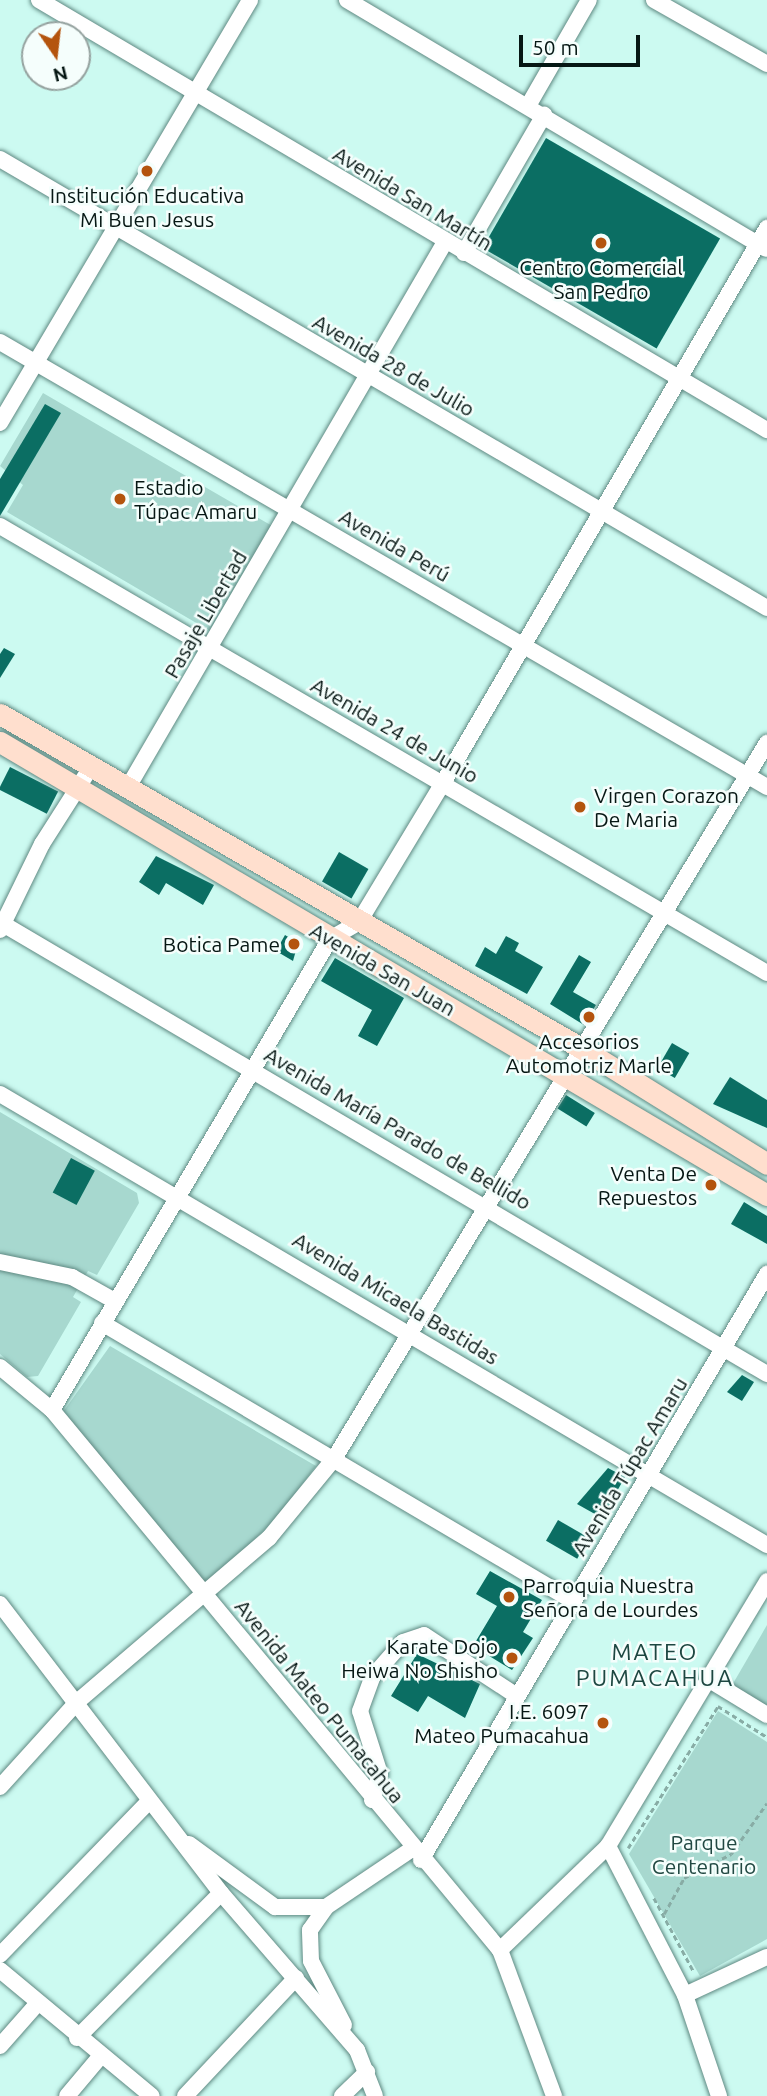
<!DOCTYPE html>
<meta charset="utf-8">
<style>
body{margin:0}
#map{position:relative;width:767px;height:2096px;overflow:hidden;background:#ccfaf1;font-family:Ubuntu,sans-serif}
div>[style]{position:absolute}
.green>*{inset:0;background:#a7d8cf}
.building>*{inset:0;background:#0b6e63;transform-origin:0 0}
.path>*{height:2.5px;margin-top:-1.25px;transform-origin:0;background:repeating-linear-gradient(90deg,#88aca5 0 5px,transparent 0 8.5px)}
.roads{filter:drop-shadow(0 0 2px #5f8982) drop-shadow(0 0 2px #5f8982)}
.minor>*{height:16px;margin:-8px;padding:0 8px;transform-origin:8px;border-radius:8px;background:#fff}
.major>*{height:21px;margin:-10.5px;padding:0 10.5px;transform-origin:10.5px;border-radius:10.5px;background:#ffdfce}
.dots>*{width:19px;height:19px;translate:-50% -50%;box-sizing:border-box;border:4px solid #f5fefc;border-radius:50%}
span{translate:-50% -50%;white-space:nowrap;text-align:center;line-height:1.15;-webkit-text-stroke:5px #f5fefc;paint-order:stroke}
.poi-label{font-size:21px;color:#061714}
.left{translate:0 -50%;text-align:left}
.right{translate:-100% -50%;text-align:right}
.street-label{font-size:21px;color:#061714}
.park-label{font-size:21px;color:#214842}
.neighbourhood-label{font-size:23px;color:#1d4741;letter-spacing:2px}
.north{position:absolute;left:21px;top:21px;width:70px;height:70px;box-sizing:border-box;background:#f5fefc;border:2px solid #95a29f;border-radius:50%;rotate:166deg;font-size:19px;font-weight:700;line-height:28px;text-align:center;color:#061714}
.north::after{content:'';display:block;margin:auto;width:24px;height:32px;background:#b4540e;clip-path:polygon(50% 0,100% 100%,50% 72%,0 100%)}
.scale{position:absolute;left:519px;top:35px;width:121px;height:32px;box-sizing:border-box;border:4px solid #061714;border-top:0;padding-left:9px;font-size:21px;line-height:24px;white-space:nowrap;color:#061714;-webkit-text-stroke:5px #f5fefc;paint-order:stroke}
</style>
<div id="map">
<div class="green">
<i style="clip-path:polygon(43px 393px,274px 527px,210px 631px,7px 512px,23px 485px,0 466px)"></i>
<i style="clip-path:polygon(0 1112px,137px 1193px,139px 1203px,97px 1275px,88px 1271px,73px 1297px,81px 1302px,38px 1376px,27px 1377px,0 1354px)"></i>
<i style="clip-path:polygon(110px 1346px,316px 1466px,275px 1520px,206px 1585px,63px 1412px)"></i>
<i style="clip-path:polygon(767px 1625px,767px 1710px,731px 1687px)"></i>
<i style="clip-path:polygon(718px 1711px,767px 1742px,767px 1939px,700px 1976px,629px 1854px)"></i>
</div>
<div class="building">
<i style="left:546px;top:138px;width:201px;height:127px;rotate:30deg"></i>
<i style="clip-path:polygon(45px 404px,61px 413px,0 516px,0 479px)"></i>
<i style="clip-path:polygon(4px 648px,15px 654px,0 678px,0 654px)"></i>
<i style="left:10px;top:767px;width:54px;height:25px;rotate:27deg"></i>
<i style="left:339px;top:852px;width:34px;height:34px;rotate:30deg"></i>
<i style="clip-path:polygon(156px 856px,214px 885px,203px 905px,166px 883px,159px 895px,139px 882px)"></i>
<i style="clip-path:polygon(285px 935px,298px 943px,293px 961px,276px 951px)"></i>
<i style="clip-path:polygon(506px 936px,519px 943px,515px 951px,543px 967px,527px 994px,475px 966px,485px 947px,496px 954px)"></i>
<i style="clip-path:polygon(579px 955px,591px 962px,573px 992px,596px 1005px,584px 1025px,550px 1004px)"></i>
<i style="clip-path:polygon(335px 958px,404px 998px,377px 1046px,358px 1036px,372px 1010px,321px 981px)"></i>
<i style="left:672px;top:1043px;width:20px;height:29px;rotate:30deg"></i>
<i style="clip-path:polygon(730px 1077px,767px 1100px,767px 1128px,713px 1104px)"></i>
<i style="left:566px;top:1095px;width:34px;height:16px;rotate:32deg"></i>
<i style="left:71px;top:1158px;width:27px;height:39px;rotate:28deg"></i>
<i style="clip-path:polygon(744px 1202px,767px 1216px,767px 1244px,731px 1224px)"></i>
<i style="clip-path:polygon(742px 1375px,754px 1382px,742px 1401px,727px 1392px)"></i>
<i style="clip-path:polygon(608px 1468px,625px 1477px,602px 1518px,577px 1504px)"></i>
<i style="left:558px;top:1520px;width:36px;height:24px;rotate:30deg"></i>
<i style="clip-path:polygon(490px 1571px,542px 1600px,523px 1632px,533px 1638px,512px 1670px,473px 1646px,497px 1606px,476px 1594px)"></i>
<i style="clip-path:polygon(417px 1654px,480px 1684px,465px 1718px,428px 1696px,418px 1712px,391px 1696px)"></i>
</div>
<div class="path">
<i style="left:628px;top:1848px;width:168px;rotate:-57.6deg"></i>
<i style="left:718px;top:1706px;width:58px;rotate:32.3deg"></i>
<i style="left:654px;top:1898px;width:84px;rotate:61.6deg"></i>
<i style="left:664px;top:1914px;width:41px;rotate:-60.9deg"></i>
<i style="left:684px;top:1878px;width:53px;rotate:-27.1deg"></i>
<i style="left:731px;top:1854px;width:62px;rotate:-54.8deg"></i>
</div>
<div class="roads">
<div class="minor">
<i style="left:39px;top:0;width:846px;rotate:30.57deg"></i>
<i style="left:347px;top:0;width:487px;rotate:30.7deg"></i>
<i style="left:654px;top:0;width:130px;rotate:29.5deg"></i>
<i style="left:528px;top:106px;width:122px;rotate:-60.1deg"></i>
<i style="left:0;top:159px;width:889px;rotate:30.34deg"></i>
<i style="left:464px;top:253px;width:160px;rotate:-59.9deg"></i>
<i style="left:0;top:342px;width:887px;rotate:30.12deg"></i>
<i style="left:0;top:423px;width:491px;rotate:-59.4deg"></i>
<i style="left:0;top:526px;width:888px;rotate:30.23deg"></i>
<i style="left:127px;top:789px;width:633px;rotate:-59.83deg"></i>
<i style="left:3px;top:924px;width:887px;rotate:30.5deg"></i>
<i style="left:0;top:930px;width:96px;rotate:-64deg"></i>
<i style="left:42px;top:844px;width:91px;rotate:-57.5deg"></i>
<i style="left:0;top:1094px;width:890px;rotate:30.46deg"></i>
<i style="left:0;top:1262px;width:74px;rotate:11.8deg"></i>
<i style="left:72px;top:1277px;width:49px;rotate:29.2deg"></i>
<i style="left:102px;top:1323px;width:547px;rotate:30.55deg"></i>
<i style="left:0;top:1367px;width:67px;rotate:39.6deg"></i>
<i style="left:52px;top:1410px;width:702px;rotate:50.32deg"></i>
<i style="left:500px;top:1950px;width:156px;rotate:69.7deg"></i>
<i style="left:52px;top:1410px;width:547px;rotate:-59.45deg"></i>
<i style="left:330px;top:939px;width:34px;rotate:-30deg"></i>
<i style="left:359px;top:922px;width:162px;rotate:-58.9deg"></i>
<i style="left:443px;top:783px;width:643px;rotate:-59.72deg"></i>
<i style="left:0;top:1604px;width:364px;rotate:52.6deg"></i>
<i style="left:221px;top:1893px;width:208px;rotate:49.1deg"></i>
<i style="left:357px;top:2050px;width:49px;rotate:68.6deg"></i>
<i style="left:708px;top:1679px;width:69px;rotate:31.4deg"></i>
<i style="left:0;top:1787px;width:115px;rotate:-47.8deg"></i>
<i style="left:77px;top:1702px;width:253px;rotate:-40.5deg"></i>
<i style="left:269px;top:1538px;width:102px;rotate:-50.6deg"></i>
<i style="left:334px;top:1459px;width:837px;rotate:-58.84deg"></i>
<i style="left:372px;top:1800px;width:27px;rotate:-73deg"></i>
<i style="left:380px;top:1774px;width:66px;rotate:-107.6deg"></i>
<i style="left:360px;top:1711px;width:37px;rotate:-70deg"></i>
<i style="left:373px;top:1676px;width:45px;rotate:-48.6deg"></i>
<i style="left:403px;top:1642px;width:22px;rotate:-18deg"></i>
<i style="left:424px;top:1635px;width:111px;rotate:33.3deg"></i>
<i style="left:189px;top:1844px;width:107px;rotate:36.2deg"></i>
<i style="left:275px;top:1907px;width:51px"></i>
<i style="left:608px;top:1846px;width:168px;rotate:62.7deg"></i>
<i style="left:685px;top:1995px;width:107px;rotate:71.4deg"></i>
<i style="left:421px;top:1860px;width:681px;rotate:-59.44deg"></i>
<i style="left:500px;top:1950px;width:150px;rotate:-43.9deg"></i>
<i style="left:608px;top:1846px;width:309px;rotate:-59deg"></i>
<i style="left:0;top:1955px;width:214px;rotate:-45.9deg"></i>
<i style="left:0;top:1970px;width:197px;rotate:39.7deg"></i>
<i style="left:685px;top:1995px;width:90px;rotate:-24.9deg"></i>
<i style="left:344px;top:2025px;width:72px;rotate:-117.3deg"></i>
<i style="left:311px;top:1961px;width:31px;rotate:-92deg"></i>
<i style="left:310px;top:1930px;width:28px;rotate:-55deg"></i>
<i style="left:326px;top:1907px;width:104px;rotate:-34deg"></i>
<i style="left:77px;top:2038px;width:204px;rotate:-45.2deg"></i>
<i style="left:0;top:2046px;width:56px;rotate:-48.6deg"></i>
<i style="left:67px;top:2096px;width:50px;rotate:-49.9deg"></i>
<i style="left:185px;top:2096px;width:162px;rotate:-46.8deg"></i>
<i style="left:342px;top:2096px;width:35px;rotate:-44deg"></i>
</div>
<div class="major">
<i style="left:0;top:714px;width:670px;rotate:29.89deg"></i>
<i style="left:581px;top:1048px;width:219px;rotate:31.9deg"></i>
<i style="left:0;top:742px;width:891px;rotate:30.57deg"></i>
</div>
</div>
<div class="dots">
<i style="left:147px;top:171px;background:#b4540e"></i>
<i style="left:601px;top:243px;background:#b4540e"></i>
<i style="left:120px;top:499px;background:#b4540e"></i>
<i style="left:580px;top:807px;background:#b4540e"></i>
<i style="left:294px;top:944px;background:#b4540e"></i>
<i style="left:589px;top:1017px;background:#b4540e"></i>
<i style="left:711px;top:1185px;background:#b4540e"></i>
<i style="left:509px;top:1597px;background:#b4540e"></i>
<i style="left:512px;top:1658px;background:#b4540e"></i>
<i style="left:603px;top:1723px;background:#b4540e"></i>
</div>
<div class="poi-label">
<span style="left:147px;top:207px">Institución Educativa<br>Mi Buen Jesus</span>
<span style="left:601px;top:279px">Centro Comercial<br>San Pedro</span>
<span class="left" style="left:134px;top:499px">Estadio<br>Túpac Amaru</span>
<span class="left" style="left:594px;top:807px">Virgen Corazon<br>De Maria</span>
<span class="right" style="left:280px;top:944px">Botica Pame</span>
<span style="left:589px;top:1053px">Accesorios<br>Automotriz Marle</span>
<span class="right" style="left:697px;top:1185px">Venta De<br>Repuestos</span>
<span class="left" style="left:523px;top:1597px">Parroquia Nuestra<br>Señora de Lourdes</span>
<span class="right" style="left:498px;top:1658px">Karate Dojo<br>Heiwa No Shisho</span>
<span class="right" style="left:589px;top:1723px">I.E. 6097<br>Mateo Pumacahua</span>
</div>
<div class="street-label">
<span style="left:413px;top:198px;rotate:31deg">Avenida San Martín</span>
<span style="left:394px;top:365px;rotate:30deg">Avenida 28 de Julio</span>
<span style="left:395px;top:545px;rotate:30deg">Avenida Perú</span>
<span style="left:205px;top:614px;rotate:-60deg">Pasaje Libertad</span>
<span style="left:395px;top:730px;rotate:30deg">Avenida 24 de Junio</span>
<span style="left:383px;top:969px;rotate:30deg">Avenida San Juan</span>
<span style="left:398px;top:1128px;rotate:30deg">Avenida María Parado de Bellido</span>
<span style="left:396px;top:1298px;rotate:31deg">Avenida Micaela Bastidas</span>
<span style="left:629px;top:1466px;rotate:-59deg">Avenida Túpac Amaru</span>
<span style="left:320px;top:1701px;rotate:51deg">Avenida Mateo Pumacahua</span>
</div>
<div class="park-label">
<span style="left:704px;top:1854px">Parque<br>Centenario</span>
</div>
<div class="neighbourhood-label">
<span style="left:655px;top:1665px">MATEO<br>PUMACAHUA</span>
</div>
<div class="north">N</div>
<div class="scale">50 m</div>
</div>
